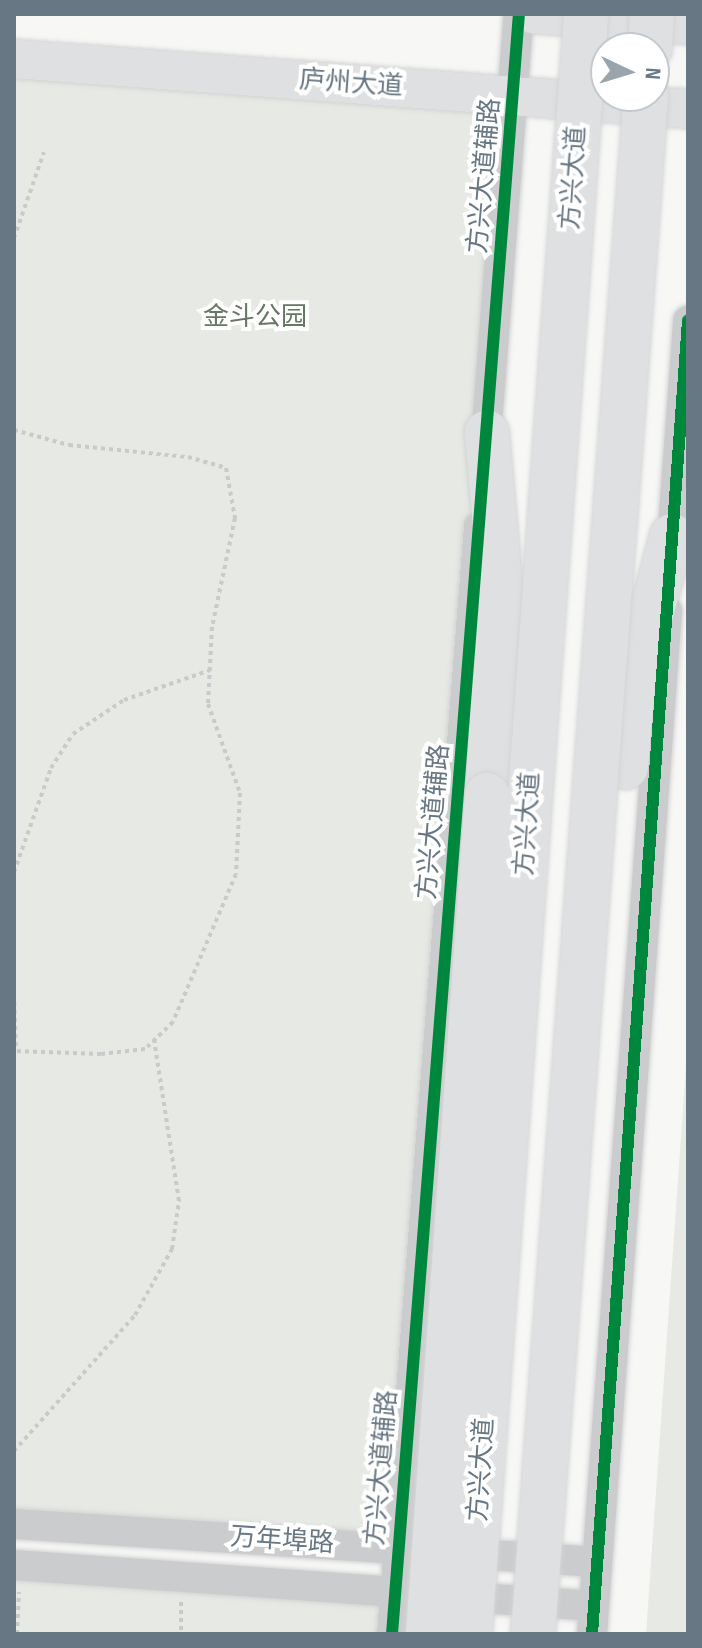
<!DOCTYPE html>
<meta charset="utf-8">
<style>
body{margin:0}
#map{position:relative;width:702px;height:1648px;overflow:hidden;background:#f7f7f6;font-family:"Sofia Sans Condensed","Noto Sans SC",sans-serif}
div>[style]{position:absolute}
.green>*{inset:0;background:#e6e9e4}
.path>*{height:4px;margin-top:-2px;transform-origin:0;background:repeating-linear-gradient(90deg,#c9cacb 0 4px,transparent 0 8px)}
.roads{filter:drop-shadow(0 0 2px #d3d3d4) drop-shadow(0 0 2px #d3d3d4)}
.minor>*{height:30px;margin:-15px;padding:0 15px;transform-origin:15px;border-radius:15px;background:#cbcccd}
.major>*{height:38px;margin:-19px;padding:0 19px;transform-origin:19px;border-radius:19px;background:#dfe0e1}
.highway>*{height:44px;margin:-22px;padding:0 22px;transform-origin:22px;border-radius:22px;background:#dfe0e1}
.bridges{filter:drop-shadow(0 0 2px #d4d5d5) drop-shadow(0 0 2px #d4d5d5)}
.highway-bridge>*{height:44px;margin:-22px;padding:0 22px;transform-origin:22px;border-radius:22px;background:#dfe0e1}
.cycleway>*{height:12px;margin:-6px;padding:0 6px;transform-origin:6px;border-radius:6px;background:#00873e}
span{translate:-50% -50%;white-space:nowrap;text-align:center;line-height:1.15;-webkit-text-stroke:8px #fff;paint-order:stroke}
.street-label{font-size:26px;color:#687784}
.park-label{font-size:26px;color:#667763}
.frame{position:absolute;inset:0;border:16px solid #687784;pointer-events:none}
.north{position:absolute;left:590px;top:32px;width:80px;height:80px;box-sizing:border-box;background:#fff;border:2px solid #c3c9ce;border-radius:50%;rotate:94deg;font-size:22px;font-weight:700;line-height:32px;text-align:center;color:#687784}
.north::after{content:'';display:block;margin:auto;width:28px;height:36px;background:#9aa4ac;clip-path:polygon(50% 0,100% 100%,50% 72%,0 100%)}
</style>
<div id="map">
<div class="green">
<i style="clip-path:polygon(14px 59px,514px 96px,397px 1549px,14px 1524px)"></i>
<i style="clip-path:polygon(688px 1038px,688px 1634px,646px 1634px)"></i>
<i style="clip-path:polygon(14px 1565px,394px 1592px,392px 1634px,14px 1634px)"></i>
</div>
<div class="path">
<i style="left:14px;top:238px;width:91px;rotate:-70.8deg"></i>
<i style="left:14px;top:430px;width:57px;rotate:15.3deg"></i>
<i style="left:69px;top:445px;width:120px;rotate:5.8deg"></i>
<i style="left:188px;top:457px;width:40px;rotate:16deg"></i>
<i style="left:226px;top:468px;width:51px;rotate:79.8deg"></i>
<i style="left:235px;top:518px;width:111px;rotate:101.9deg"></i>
<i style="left:212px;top:627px;width:77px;rotate:93deg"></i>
<i style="left:208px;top:704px;width:95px;rotate:70.2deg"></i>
<i style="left:240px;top:793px;width:81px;rotate:92.8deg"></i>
<i style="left:236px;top:874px;width:161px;rotate:113.1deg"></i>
<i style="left:173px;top:1022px;width:39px;rotate:136deg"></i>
<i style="left:145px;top:1049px;width:44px;rotate:173.5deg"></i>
<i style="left:101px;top:1054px;width:87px;rotate:-178deg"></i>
<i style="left:14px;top:872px;width:110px;rotate:-70.4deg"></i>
<i style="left:51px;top:768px;width:40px;rotate:-57.1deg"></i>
<i style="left:73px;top:734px;width:61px;rotate:-33.7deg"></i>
<i style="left:124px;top:700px;width:91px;rotate:-19.2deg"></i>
<i style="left:14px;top:994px;width:56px;rotate:88deg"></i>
<i style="left:14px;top:1451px;width:182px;rotate:-48.3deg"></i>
<i style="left:135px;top:1315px;width:76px;rotate:-60.7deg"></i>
<i style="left:172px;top:1249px;width:49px;rotate:-81.7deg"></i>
<i style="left:179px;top:1201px;width:163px;rotate:-98.8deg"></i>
<i style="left:181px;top:1602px;width:32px;rotate:90deg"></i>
<i style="left:17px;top:1634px;width:42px;rotate:-87.3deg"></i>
</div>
<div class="roads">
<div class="minor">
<i style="left:485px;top:451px;width:438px;rotate:-85.6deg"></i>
<i style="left:671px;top:555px;width:235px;rotate:-85.8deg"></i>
<i style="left:14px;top:1524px;width:403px;rotate:3.7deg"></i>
<i style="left:460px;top:1553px;width:137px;rotate:3.8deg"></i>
<i style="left:14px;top:1565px;width:581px;rotate:4.04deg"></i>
<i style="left:392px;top:1634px;width:1111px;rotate:-85.51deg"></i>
<i style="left:592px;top:1634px;width:1026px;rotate:-85.81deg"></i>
</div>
<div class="major">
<i style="left:532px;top:14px;width:156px;rotate:4deg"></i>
<i style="left:14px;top:59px;width:676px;rotate:4.24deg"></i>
</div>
<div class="highway">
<i style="left:626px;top:767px;width:89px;rotate:-84.9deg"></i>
<i style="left:634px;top:678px;width:147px;rotate:-75deg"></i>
<i style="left:487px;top:795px;width:212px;rotate:-86.5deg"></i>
<i style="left:500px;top:583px;width:151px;rotate:-95deg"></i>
</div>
</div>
<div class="bridges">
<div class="highway-bridge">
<i style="left:650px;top:48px;width:34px;rotate:-87deg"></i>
<i style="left:428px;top:1634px;width:841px;rotate:-85.98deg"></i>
<i style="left:470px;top:1634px;width:1624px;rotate:-85.9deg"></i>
<i style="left:533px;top:1634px;width:1542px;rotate:-85.8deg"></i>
</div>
</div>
<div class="cycleway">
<i style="left:392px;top:1634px;width:1625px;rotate:-85.52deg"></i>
<i style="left:592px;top:1634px;width:1317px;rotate:-85.82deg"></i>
</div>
<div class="street-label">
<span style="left:351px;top:84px;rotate:4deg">庐州大道</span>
<span style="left:485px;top:176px;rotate:-85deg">方兴大道辅路</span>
<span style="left:574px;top:178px;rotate:-86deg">方兴大道</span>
<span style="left:434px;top:822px;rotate:-85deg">方兴大道辅路</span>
<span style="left:528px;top:824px;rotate:-86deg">方兴大道</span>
<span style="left:382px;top:1468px;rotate:-85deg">方兴大道辅路</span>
<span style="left:482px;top:1470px;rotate:-86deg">方兴大道</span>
<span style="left:282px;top:1541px;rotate:4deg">万年埠路</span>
</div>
<div class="park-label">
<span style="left:255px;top:318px">金斗公园</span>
</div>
<div class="frame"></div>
<div class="north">N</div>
</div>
